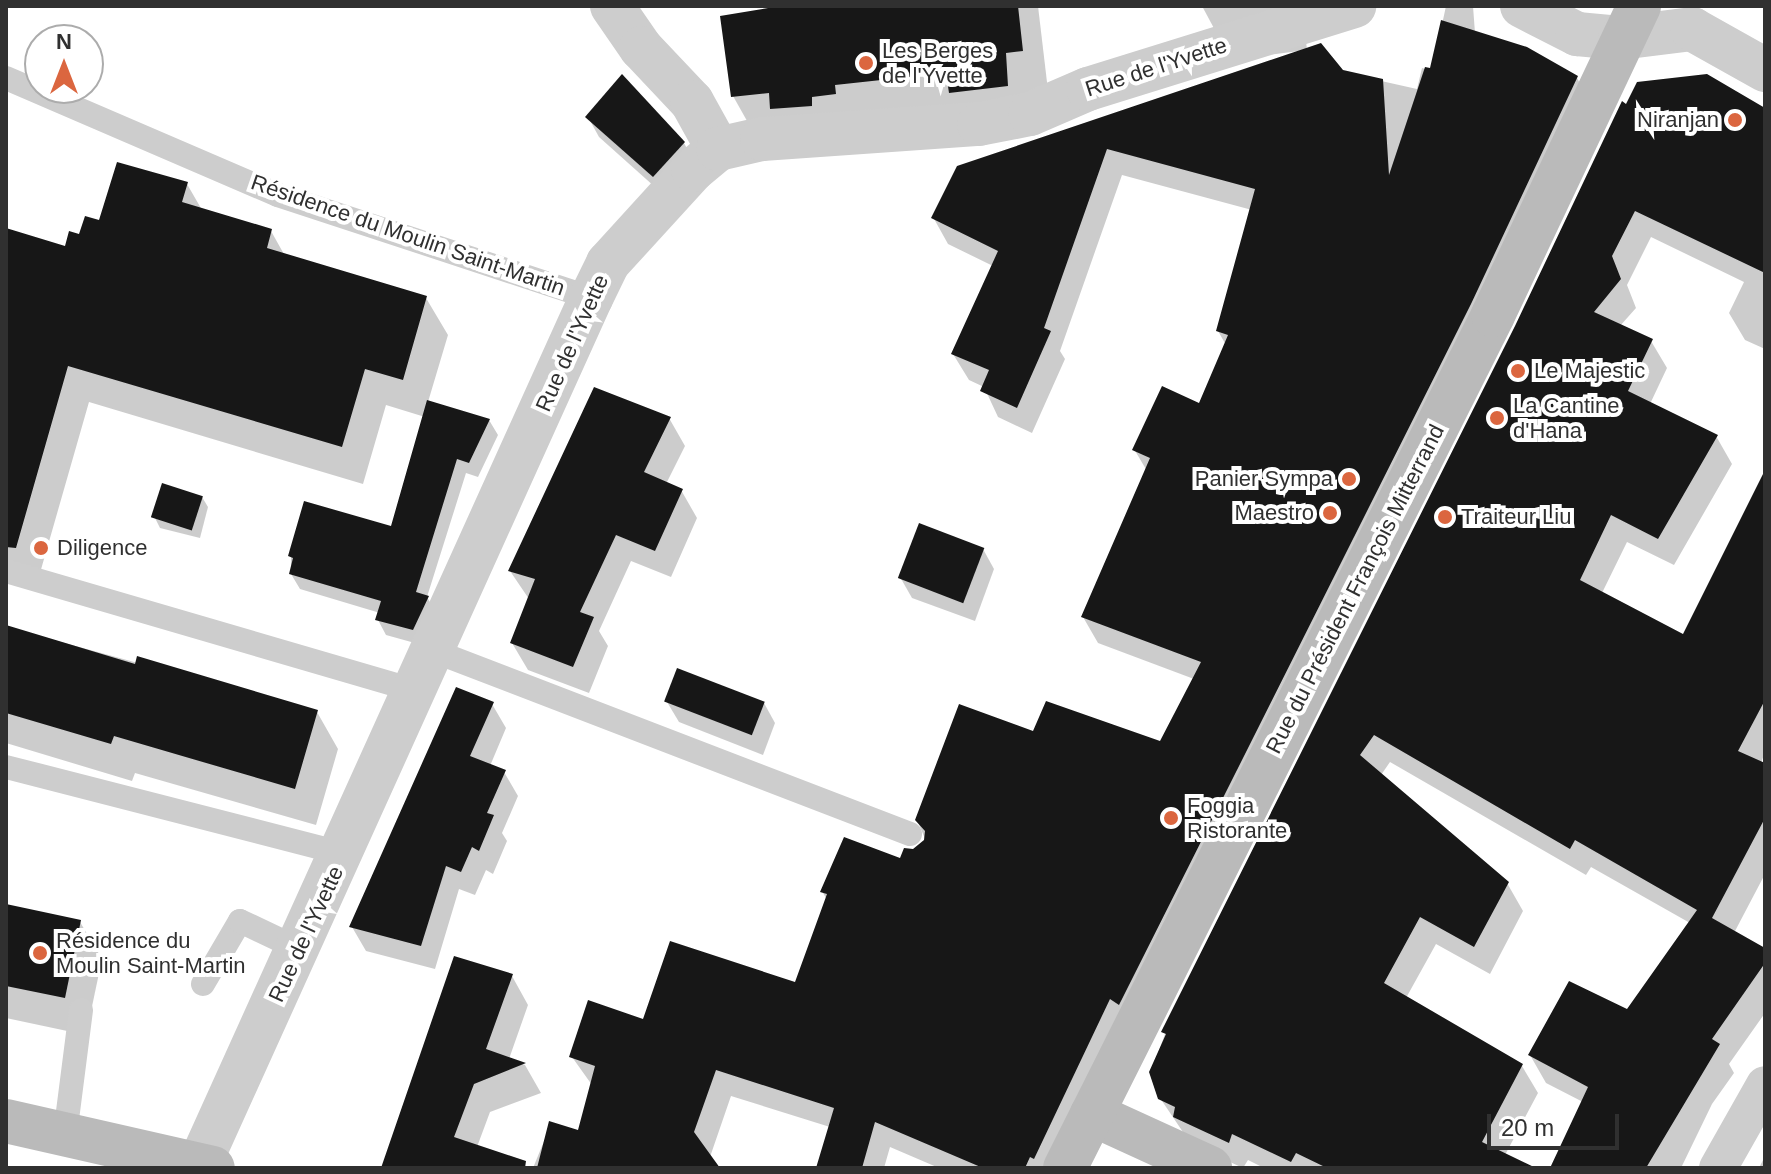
<!DOCTYPE html>
<meta charset="utf-8">
<style>
body{margin:0}
#map{position:relative;width:1771px;height:1174px;overflow:hidden;background:#fff;font-family:Helvetica,sans-serif}
div>[style]{position:absolute}
.shadow>*{inset:0;background:#0003}
.building>*{inset:0;background:#171717;transform-origin:0 0}
.service>*{height:24px;margin:-12px;padding:0 12px;transform-origin:12px;border-radius:12px;background:#cdcdcd}
.pedestrian>*{height:38px;margin:-19px;padding:0 19px;transform-origin:19px;border-radius:19px;background:#cdcdcd}
.minor>*{height:44px;margin:-22px;padding:0 22px;transform-origin:22px;border-radius:22px;background:#cdcdcd}
.secondary>*{height:44px;margin:-22px;padding:0 22px;transform-origin:22px;border-radius:22px;background:#bababa}
.dots>*{width:22px;height:22px;translate:-50% -50%;box-sizing:border-box;border:4px solid #fff;border-radius:50%}
span{translate:-50% -50%;white-space:nowrap;text-align:center;line-height:1.15;-webkit-text-stroke:8px #fff;paint-order:stroke}
.poi-label{font-size:22px;color:#303030}
.left{translate:0 -50%;text-align:left}
.right{translate:-100% -50%;text-align:right}
.street-label{font-size:22px;color:#303030}
.frame{position:absolute;inset:0;border:8px solid #303030;pointer-events:none}
.north{position:absolute;left:24px;top:24px;width:80px;height:80px;box-sizing:border-box;background:#fff;border:2px solid #acacac;border-radius:50%;rotate:0deg;font-size:22px;font-weight:700;line-height:32px;text-align:center;color:#303030}
.north::after{content:'';display:block;margin:auto;width:28px;height:36px;background:#db663f;clip-path:polygon(50% 0,100% 100%,50% 72%,0 100%)}
.scale{position:absolute;left:1487px;top:1114px;width:132px;height:36px;box-sizing:border-box;border:4px solid #303030;border-top:0;padding-left:10px;font-size:24px;line-height:28px;white-space:nowrap;color:#303030;-webkit-text-stroke:6px #fff;paint-order:stroke}
</style>
<div id="map">
<div class="shadow">
<i style="clip-path:polygon(836px 6px,1038px 6px,1049px 99px,760px 144px,733px 96px)"></i>
<i style="clip-path:polygon(1202px 6px,1302px 6px,1307px 50px,1231px 60px)"></i>
<i style="clip-path:polygon(1446px 6px,1473px 6px,1475px 33px,1577px 78px,1592px 104px,1054px 1168px,939px 1168px,890px 1147px,884px 1168px,818px 1168px,830px 1127px,731px 1096px,710px 1157px,718px 1168px,533px 1168px,551px 1124px,579px 1133px,592px 1085px,572px 1057px,644px 1021px,796px 985px,827px 900px,822px 891px,901px 861px,926px 841px,917px 820px,1034px 733px,1161px 743px,1194px 679px,1098px 643px,1083px 617px,1147px 471px,1134px 449px,1200px 405px,1226px 345px,1218px 331px,1252px 210px,1122px 175px,1060px 351px,1065px 359px,1032px 433px,998px 417px,984px 387px,969px 380px,953px 354px,993px 266px,948px 244px,933px 217px,958px 168px,1341px 72px,1417px 89px,1422px 68px,1432px 71px)"></i>
<i style="clip-path:polygon(1622px 104px,1765px 112px,1765px 349px,1745px 340px,1729px 313px,1744px 282px,1651px 237px,1627px 285px,1636px 308px,1620px 326px,1651px 341px,1667px 368px,1650px 404px,1716px 436px,1732px 464px,1674px 565px,1627px 542px,1602px 593px,1683px 637px,1765px 480px,1765px 752px,1761px 763px,1765px 765px,1765px 874px,1734px 933px,1765px 951px,1765px 1013px,1729px 1064px,1734px 1073px,1712px 1104px,1681px 1168px,1552px 1168px,1583px 1102px,1546px 1083px,1530px 1055px,1628px 1012px,1690px 923px,1591px 867px,1586px 875px,1390px 762px,1381px 775px,1507px 883px,1523px 911px,1490px 974px,1436px 944px,1406px 998px,1522px 1066px,1538px 1093px,1505px 1155px,1531px 1168px,1264px 1168px,1248px 1160px,1243px 1168px,1191px 1144px,1160px 1098px,1151px 1072px,1165px 1034px,1517px 327px)"></i>
<i style="clip-path:polygon(588px 117px,684px 143px,695px 163px,665px 196px,599px 137px)"></i>
<i style="clip-path:polygon(187px 184px,202px 210px,271px 231px,285px 256px,426px 298px,448px 335px,428px 402px,489px 420px,498px 435px,478px 477px,466px 473px,427px 597px,436px 613px,422px 645px,386px 635px,378px 620px,380px 613px,300px 589px,291px 574px,291px 556px,392px 528px,425px 417px,386px 405px,363px 484px,89px 402px,36px 587px,6px 578px,6px 230px,66px 249px,101px 222px)"></i>
<i style="clip-path:polygon(669px 418px,685px 446px,666px 484px,681px 490px,697px 518px,671px 577px,631px 561px,599px 631px,608px 646px,589px 693px,528px 670px,512px 643px,529px 599px,510px 571px)"></i>
<i style="clip-path:polygon(202px 497px,208px 507px,200px 538px,160px 528px,155px 518px)"></i>
<i style="clip-path:polygon(983px 549px,994px 569px,975px 621px,912px 598px,900px 577px)"></i>
<i style="clip-path:polygon(6px 627px,317px 712px,338px 749px,316px 825px,135px 773px,132px 781px,6px 743px)"></i>
<i style="clip-path:polygon(667px 702px,764px 703px,775px 723px,763px 755px,679px 722px)"></i>
<i style="clip-path:polygon(492px 704px,506px 728px,490px 766px,504px 772px,518px 796px,502px 833px,507px 841px,493px 874px,486px 870px,475px 895px,459px 889px,435px 969px,366px 951px,352px 927px)"></i>
<i style="clip-path:polygon(6px 906px,80px 922px,102px 959px,86px 1035px,6px 1018px)"></i>
<i style="clip-path:polygon(512px 976px,528px 1005px,509px 1059px,525px 1065px,541px 1093px,490px 1112px,477px 1147px,531px 1168px,383px 1168px)"></i>
<i style="clip-path:polygon(1765px 1156px,1765px 1168px,1759px 1168px)"></i>
</div>
<div class="building">
<i style="clip-path:polygon(780px 6px,1018px 6px,1023px 51px,1006px 53px,1008px 86px,949px 93px,946px 73px,835px 85px,836px 94px,812px 97px,812px 106px,770px 109px,769px 93px,731px 97px,720px 16px)"></i>
<i style="clip-path:polygon(1441px 20px,1527px 47px,1578px 76px,1471px 304px,1119px 1005px,1110px 999px,1034px 1159px,1030px 1157px,1025px 1168px,983px 1168px,875px 1122px,862px 1168px,816px 1168px,834px 1108px,716px 1070px,694px 1132px,720px 1168px,537px 1168px,549px 1121px,578px 1130px,595px 1066px,569px 1057px,588px 1000px,643px 1019px,670px 941px,795px 982px,827px 894px,820px 892px,844px 837px,900px 858px,904px 848px,913px 849px,924px 840px,925px 831px,915px 820px,959px 704px,1033px 731px,1046px 701px,1160px 741px,1201px 662px,1081px 617px,1150px 458px,1132px 450px,1162px 386px,1199px 403px,1228px 335px,1216px 331px,1255px 189px,1107px 149px,1044px 328px,1051px 331px,1017px 408px,980px 391px,989px 370px,951px 354px,998px 251px,931px 218px,957px 166px,1321px 43px,1343px 70px,1383px 79px,1389px 175px,1425px 67px,1430px 68px)"></i>
<i style="clip-path:polygon(622px 74px,685px 142px,653px 177px,585px 117px)"></i>
<i style="clip-path:polygon(1707px 74px,1765px 108px,1765px 273px,1635px 211px,1612px 256px,1621px 279px,1594px 312px,1653px 339px,1628px 391px,1718px 435px,1658px 539px,1611px 515px,1580px 580px,1683px 634px,1765px 470px,1765px 700px,1738px 751px,1765px 763px,1765px 818px,1712px 918px,1765px 948px,1765px 963px,1712px 1039px,1720px 1044px,1646px 1168px,1550px 1168px,1588px 1087px,1528px 1055px,1569px 981px,1627px 1009px,1697px 910px,1575px 840px,1570px 849px,1374px 735px,1360px 755px,1509px 882px,1474px 947px,1420px 917px,1384px 983px,1523px 1064px,1482px 1142px,1536px 1168px,1327px 1168px,1296px 1153px,1291px 1162px,1232px 1134px,1229px 1143px,1173px 1117px,1175px 1107px,1158px 1099px,1149px 1072px,1166px 1034px,1161px 1032px,1515px 326px,1622px 101px,1626px 104px,1637px 82px)"></i>
<i style="clip-path:polygon(117px 162px,188px 182px,182px 202px,272px 229px,267px 248px,427px 296px,403px 380px,365px 369px,342px 447px,68px 366px,16px 548px,6px 547px,6px 228px,65px 246px,69px 231px,79px 234px,85px 216px,99px 220px)"></i>
<i style="clip-path:polygon(594px 387px,671px 417px,644px 472px,683px 489px,655px 551px,616px 535px,580px 612px,594px 617px,573px 667px,510px 643px,535px 579px,508px 571px)"></i>
<i style="clip-path:polygon(427px 400px,490px 419px,469px 463px,457px 459px,416px 592px,429px 596px,413px 630px,375px 620px,381px 601px,289px 574px,293px 558px,288px 556px,304px 501px,391px 526px)"></i>
<i style="left:162px;top:483px;width:43px;height:36px;rotate:18deg"></i>
<i style="left:919px;top:523px;width:70px;height:59px;rotate:21deg"></i>
<i style="clip-path:polygon(6px 625px,135px 664px,137px 656px,318px 710px,295px 789px,114px 736px,111px 744px,6px 713px)"></i>
<i style="left:677px;top:668px;width:94px;height:36px;rotate:21deg"></i>
<i style="clip-path:polygon(456px 687px,494px 702px,470px 756px,506px 770px,487px 813px,494px 815px,479px 851px,472px 847px,461px 872px,446px 866px,421px 946px,349px 927px)"></i>
<i style="clip-path:polygon(6px 904px,81px 920px,65px 998px,6px 986px)"></i>
<i style="clip-path:polygon(454px 956px,513px 974px,486px 1049px,526px 1063px,474px 1084px,454px 1137px,526px 1161px,525px 1168px,381px 1168px)"></i>
</div>
<div class="service">
<i style="left:6px;top:78px;width:296px;rotate:23.3deg"></i>
<i style="left:278px;top:195px;width:330px;rotate:18.2deg"></i>
<i style="left:6px;top:571px;width:427px;rotate:16.3deg"></i>
<i style="left:434px;top:651px;width:510px;rotate:21.03deg"></i>
<i style="left:6px;top:767px;width:349px;rotate:14.4deg"></i>
<i style="left:203px;top:984px;width:73px;rotate:-59.6deg"></i>
<i style="left:240px;top:921px;width:65px;rotate:25.4deg"></i>
<i style="left:65px;top:1135px;width:126px;rotate:-82.7deg"></i>
</div>
<div class="pedestrian">
<i style="left:1718px;top:1168px;width:95px;rotate:-60.5deg"></i>
</div>
<div class="minor">
<i style="left:612px;top:6px;width:51px;rotate:55.4deg"></i>
<i style="left:641px;top:48px;width:74px;rotate:46.6deg"></i>
<i style="left:692px;top:102px;width:54px;rotate:61deg"></i>
<i style="left:1522px;top:6px;width:62px;rotate:27deg"></i>
<i style="left:1577px;top:34px;width:43px;rotate:5.3deg"></i>
<i style="left:1620px;top:38px;width:73px;rotate:-7.1deg"></i>
<i style="left:1692px;top:29px;width:84px;rotate:29.3deg"></i>
<i style="left:199px;top:1165px;width:952px;rotate:-65.67deg"></i>
<i style="left:591px;top:298px;width:39px;rotate:-64deg"></i>
<i style="left:608px;top:263px;width:126px;rotate:-47.6deg"></i>
<i style="left:693px;top:170px;width:33px;rotate:-40deg"></i>
<i style="left:718px;top:149px;width:45px;rotate:-12.8deg"></i>
<i style="left:762px;top:139px;width:218px;rotate:-4deg"></i>
<i style="left:979px;top:124px;width:52px;rotate:-11.1deg"></i>
<i style="left:1030px;top:114px;width:63px;rotate:-23.3deg"></i>
<i style="left:1088px;top:89px;width:279px;rotate:-17.3deg"></i>
</div>
<div class="secondary">
<i style="left:1092px;top:1114px;width:130px;rotate:24.6deg"></i>
<i style="left:6px;top:1121px;width:212px;rotate:12.8deg"></i>
<i style="left:1065px;top:1168px;width:954px;rotate:-63.35deg"></i>
<i style="left:1493px;top:315px;width:342px;rotate:-64.7deg"></i>
</div>
<div class="dots">
<i style="left:866px;top:63px;background:#db663f"></i>
<i style="left:1735px;top:120px;background:#db663f"></i>
<i style="left:1518px;top:371px;background:#db663f"></i>
<i style="left:1497px;top:418px;background:#db663f"></i>
<i style="left:1349px;top:479px;background:#db663f"></i>
<i style="left:1330px;top:513px;background:#db663f"></i>
<i style="left:1445px;top:517px;background:#db663f"></i>
<i style="left:41px;top:548px;background:#db663f"></i>
<i style="left:1171px;top:818px;background:#db663f"></i>
<i style="left:40px;top:953px;background:#db663f"></i>
</div>
<div class="poi-label">
<span class="left" style="left:882px;top:63px">Les Berges<br>de l'Yvette</span>
<span class="right" style="left:1719px;top:120px">Niranjan</span>
<span class="left" style="left:1534px;top:371px">Le Majestic</span>
<span class="left" style="left:1513px;top:418px">La Cantine<br>d'Hana</span>
<span class="right" style="left:1333px;top:479px">Panier Sympa</span>
<span class="right" style="left:1314px;top:513px">Maestro</span>
<span class="left" style="left:1461px;top:517px">Traiteur Liu</span>
<span class="left" style="left:57px;top:548px">Diligence</span>
<span class="left" style="left:1187px;top:818px">Foggia<br>Ristorante</span>
<span class="left" style="left:56px;top:953px">Résidence du<br>Moulin Saint-Martin</span>
</div>
<div class="street-label">
<span style="left:1156px;top:67px;rotate:-18deg">Rue de l'Yvette</span>
<span style="left:408px;top:235px;rotate:19deg">Résidence du Moulin Saint-Martin</span>
<span style="left:572px;top:343px;rotate:-66deg">Rue de l'Yvette</span>
<span style="left:1355px;top:589px;rotate:-63deg">Rue du Président François Mitterrand</span>
<span style="left:306px;top:934px;rotate:-65deg">Rue de l'Yvette</span>
</div>
<div class="frame"></div>
<div class="north">N</div>
<div class="scale">20 m</div>
</div>
